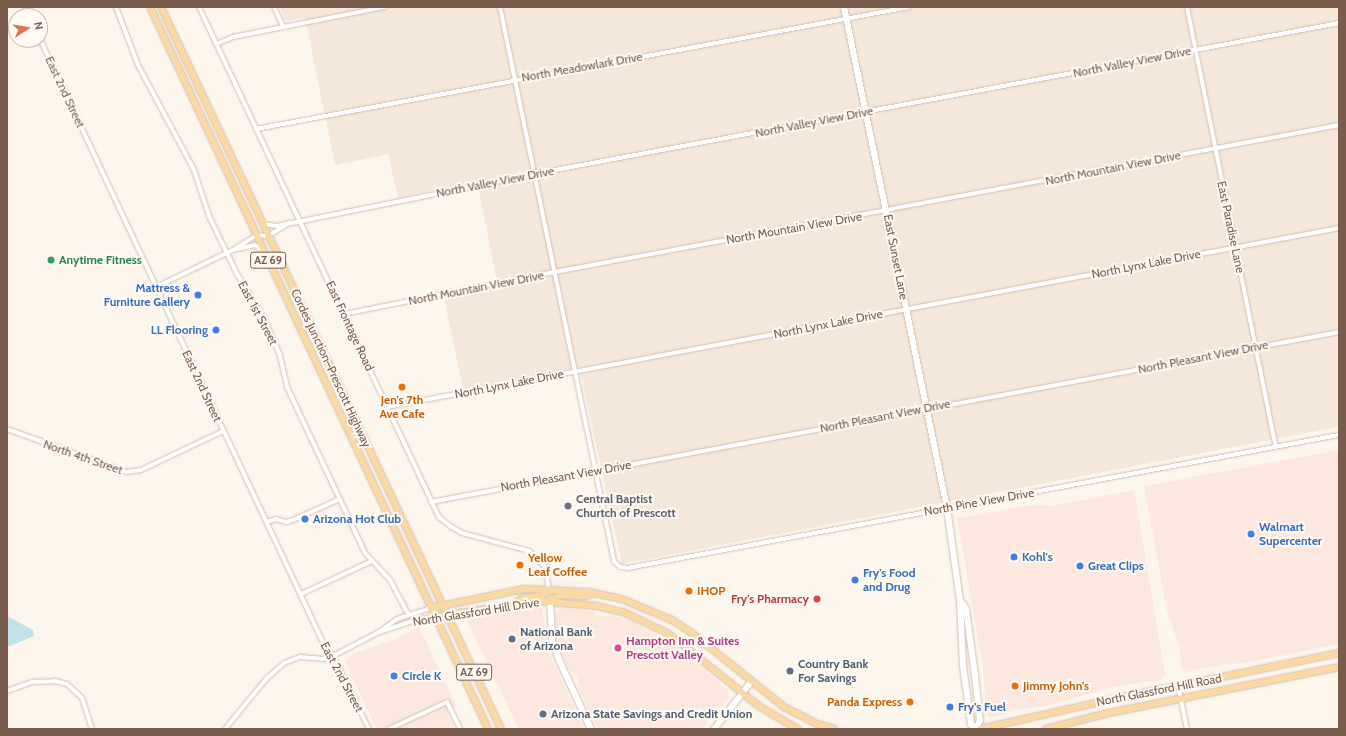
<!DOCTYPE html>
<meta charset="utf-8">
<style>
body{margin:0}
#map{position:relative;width:1346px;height:736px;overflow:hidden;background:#fdf6ec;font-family:Cabin,sans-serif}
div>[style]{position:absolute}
.residential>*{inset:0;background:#f5e8da}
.commercial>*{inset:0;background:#fde8e0}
.water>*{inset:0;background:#bfe3e8}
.roads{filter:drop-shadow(0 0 1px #d1beb0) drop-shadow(0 0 1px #d1beb0)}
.street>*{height:4px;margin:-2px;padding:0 2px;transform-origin:2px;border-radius:2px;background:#fff}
.secondary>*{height:6px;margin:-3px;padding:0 3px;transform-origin:3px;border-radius:3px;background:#fff}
.primary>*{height:6px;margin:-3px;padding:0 3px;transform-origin:3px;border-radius:3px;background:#fbd9a5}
.dots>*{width:11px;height:11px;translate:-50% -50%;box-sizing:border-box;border:2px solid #fffaf3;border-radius:50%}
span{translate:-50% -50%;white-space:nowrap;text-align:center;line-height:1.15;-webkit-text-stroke:4px #fffaf3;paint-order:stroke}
.shield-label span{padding:1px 3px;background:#fffaf3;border:1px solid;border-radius:3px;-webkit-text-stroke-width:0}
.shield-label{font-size:11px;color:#7a5c4d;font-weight:700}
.street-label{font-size:12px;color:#7a5c4d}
.leisure-label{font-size:12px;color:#27864d;font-weight:700}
.left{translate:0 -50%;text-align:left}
.shop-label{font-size:12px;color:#366cbe;font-weight:700}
.right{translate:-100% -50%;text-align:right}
.food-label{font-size:12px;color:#c56008;font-weight:700}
.worship-label{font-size:12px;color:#5b616d;font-weight:700}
.health-label{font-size:12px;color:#be3a42;font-weight:700}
.service-label{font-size:12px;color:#4e5e75;font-weight:700}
.hotel-label{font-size:12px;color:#b23c85;font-weight:700}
.frame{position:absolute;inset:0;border:8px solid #7a5c4d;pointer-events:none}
.north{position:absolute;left:8px;top:8px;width:40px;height:40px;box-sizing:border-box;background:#fffaf3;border:1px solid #cabbb1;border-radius:50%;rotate:78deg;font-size:11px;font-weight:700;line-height:16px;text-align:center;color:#7a5c4d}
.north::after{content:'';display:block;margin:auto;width:14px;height:18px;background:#e76f51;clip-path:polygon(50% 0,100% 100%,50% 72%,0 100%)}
</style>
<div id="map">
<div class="residential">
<i style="clip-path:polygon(279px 7px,1339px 7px,1339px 427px,622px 564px,579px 367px,463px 389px,444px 298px,498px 288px,477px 181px,398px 198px,388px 154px,335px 165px,305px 18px,286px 21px)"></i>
</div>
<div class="commercial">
<i style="clip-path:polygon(1339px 450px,1339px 644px,1245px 663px,1226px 664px,1186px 672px,1182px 670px,1179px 646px,1167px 611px,1144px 486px)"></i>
<i style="clip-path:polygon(1134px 490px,1165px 676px,1160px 680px,1117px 686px,1047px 706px,1017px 710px,990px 718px,986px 713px,983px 668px,957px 518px,1032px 505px,1052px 506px)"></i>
<i style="clip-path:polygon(535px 607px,542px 608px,548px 651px,584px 729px,519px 729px,467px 621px,468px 617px)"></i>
<i style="clip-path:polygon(561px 608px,593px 611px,596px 615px,607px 617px,613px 615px,632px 622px,671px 643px,681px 655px,686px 654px,728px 690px,729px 698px,702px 729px,598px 729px,579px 690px,577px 674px,571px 672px,564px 658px,556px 632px,555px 614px)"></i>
<i style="clip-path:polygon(419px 627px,457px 707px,447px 711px,455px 729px,379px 729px,374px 724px,345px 661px,351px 654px,391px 641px)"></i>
</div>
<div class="water">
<i style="clip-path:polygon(7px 616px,33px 630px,34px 636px,7px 647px)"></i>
</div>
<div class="roads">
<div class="street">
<i style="left:25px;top:7px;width:10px;rotate:66deg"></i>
<i style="left:116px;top:7px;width:62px;rotate:69.2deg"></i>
<i style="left:138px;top:65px;width:119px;rotate:61.9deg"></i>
<i style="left:194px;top:170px;width:48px;rotate:71.9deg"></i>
<i style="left:209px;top:216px;width:64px;rotate:64.2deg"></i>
<i style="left:237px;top:274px;width:54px;rotate:58.7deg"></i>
<i style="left:265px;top:320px;width:39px;rotate:67deg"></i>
<i style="left:280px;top:356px;width:32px;rotate:77deg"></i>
<i style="left:287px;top:387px;width:183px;rotate:64.8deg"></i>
<i style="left:365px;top:553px;width:37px;rotate:47deg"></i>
<i style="left:390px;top:580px;width:38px;rotate:62deg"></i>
<i style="left:199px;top:7px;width:564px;rotate:64.8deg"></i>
<i style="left:439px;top:517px;width:14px;rotate:39deg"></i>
<i style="left:450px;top:526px;width:14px;rotate:30deg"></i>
<i style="left:462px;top:533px;width:69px;rotate:15deg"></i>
<i style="left:529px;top:551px;width:23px;rotate:45deg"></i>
<i style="left:545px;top:567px;width:22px;rotate:80deg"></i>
<i style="left:274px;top:7px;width:21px;rotate:65deg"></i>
<i style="left:500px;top:7px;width:566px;rotate:78.37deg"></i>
<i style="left:614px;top:561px;width:8px;rotate:45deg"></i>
<i style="left:620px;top:567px;width:8px;rotate:7deg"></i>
<i style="left:628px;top:568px;width:723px;rotate:-10.6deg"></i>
<i style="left:1187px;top:7px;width:449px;rotate:78.6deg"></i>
<i style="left:40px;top:39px;width:676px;rotate:64.88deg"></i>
<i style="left:327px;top:651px;width:8px;rotate:40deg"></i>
<i style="left:333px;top:656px;width:81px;rotate:63.7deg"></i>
<i style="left:216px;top:44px;width:18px;rotate:-22deg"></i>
<i style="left:233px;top:37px;width:155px;rotate:-11.2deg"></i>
<i style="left:256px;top:129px;width:664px;rotate:-10.58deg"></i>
<i style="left:263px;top:224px;width:14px;rotate:8deg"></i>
<i style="left:277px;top:226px;width:262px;rotate:-11.4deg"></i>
<i style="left:534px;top:174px;width:819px;rotate:-10.62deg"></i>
<i style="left:237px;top:249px;width:18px;rotate:-13deg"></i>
<i style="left:255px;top:245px;width:9px;rotate:36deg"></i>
<i style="left:156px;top:287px;width:85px;rotate:-25.7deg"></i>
<i style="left:233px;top:250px;width:28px;rotate:-32deg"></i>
<i style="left:257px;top:235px;width:11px;rotate:5deg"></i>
<i style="left:268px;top:236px;width:25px;rotate:-32deg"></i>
<i style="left:344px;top:314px;width:215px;rotate:-11.3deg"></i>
<i style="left:555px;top:272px;width:798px;rotate:-10.62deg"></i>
<i style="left:387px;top:407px;width:969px;rotate:-10.65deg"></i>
<i style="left:7px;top:429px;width:127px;rotate:19.7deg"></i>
<i style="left:127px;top:472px;width:14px;rotate:-8deg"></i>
<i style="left:141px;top:470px;width:91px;rotate:-25.4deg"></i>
<i style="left:431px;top:502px;width:924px;rotate:-10.6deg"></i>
<i style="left:267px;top:522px;width:9px;rotate:-18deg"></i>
<i style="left:276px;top:519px;width:10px;rotate:17deg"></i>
<i style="left:286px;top:522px;width:7px;rotate:-16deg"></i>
<i style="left:293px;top:520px;width:51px;rotate:-24.1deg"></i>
<i style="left:301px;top:594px;width:78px;rotate:-24.9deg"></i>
<i style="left:379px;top:632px;width:22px;rotate:-36deg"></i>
<i style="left:397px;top:619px;width:36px;rotate:-18deg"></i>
<i style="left:1178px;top:686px;width:44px;rotate:78.2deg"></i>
<i style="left:7px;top:691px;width:27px;rotate:-20deg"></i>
<i style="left:32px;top:682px;width:23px;rotate:-2deg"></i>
<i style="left:55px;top:681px;width:12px;rotate:14deg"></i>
<i style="left:67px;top:684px;width:21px;rotate:43deg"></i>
<i style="left:82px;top:698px;width:33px;rotate:72deg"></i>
<i style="left:225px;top:729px;width:66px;rotate:-50.5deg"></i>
<i style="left:267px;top:678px;width:23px;rotate:-41deg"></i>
<i style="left:284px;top:663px;width:17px;rotate:-21deg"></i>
<i style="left:300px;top:657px;width:24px;rotate:5deg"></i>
<i style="left:324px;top:659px;width:9px;rotate:-18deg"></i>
<i style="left:333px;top:656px;width:52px;rotate:-27.6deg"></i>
<i style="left:379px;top:632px;width:38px;rotate:-18deg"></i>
<i style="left:415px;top:620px;width:19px;rotate:-9deg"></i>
<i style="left:389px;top:729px;width:64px;rotate:-25deg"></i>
<i style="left:447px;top:702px;width:30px;rotate:64deg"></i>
</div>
<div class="secondary">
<i style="left:844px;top:7px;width:511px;rotate:78.38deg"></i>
<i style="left:947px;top:508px;width:93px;rotate:82deg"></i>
<i style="left:960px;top:600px;width:66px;rotate:87.4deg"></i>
<i style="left:963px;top:666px;width:59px;rotate:82.1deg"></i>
<i style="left:971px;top:724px;width:6px;rotate:51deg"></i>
<i style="left:550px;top:600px;width:40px;rotate:87.1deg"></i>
<i style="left:552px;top:640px;width:23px;rotate:70deg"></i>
<i style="left:560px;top:662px;width:74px;rotate:65.2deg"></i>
<i style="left:960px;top:600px;width:11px;rotate:56deg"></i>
<i style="left:966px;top:609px;width:68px;rotate:82.3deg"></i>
<i style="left:975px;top:676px;width:44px;rotate:83.5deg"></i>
<i style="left:980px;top:720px;width:10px;rotate:114deg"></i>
<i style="left:714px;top:729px;width:60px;rotate:-51.8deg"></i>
</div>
<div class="primary">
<i style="left:150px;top:7px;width:797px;rotate:64.91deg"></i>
<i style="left:161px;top:7px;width:798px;rotate:64.78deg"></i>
<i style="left:550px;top:600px;width:13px;rotate:-23deg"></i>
<i style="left:562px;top:595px;width:22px;rotate:3deg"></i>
<i style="left:584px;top:596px;width:9px;rotate:-13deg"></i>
<i style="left:517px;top:602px;width:7px;rotate:-34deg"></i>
<i style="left:523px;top:598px;width:19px;rotate:-6deg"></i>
<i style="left:542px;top:596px;width:10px;rotate:-45deg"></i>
<i style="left:431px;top:608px;width:95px;rotate:-11.5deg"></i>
<i style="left:524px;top:589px;width:65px;rotate:2.6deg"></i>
<i style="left:589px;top:592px;width:34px;rotate:12deg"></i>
<i style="left:622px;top:599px;width:54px;rotate:22.8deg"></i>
<i style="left:672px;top:620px;width:24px;rotate:33deg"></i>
<i style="left:692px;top:633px;width:118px;rotate:38.8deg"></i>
<i style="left:784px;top:707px;width:38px;rotate:27deg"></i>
<i style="left:818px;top:724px;width:17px;rotate:17deg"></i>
<i style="left:434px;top:617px;width:104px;rotate:-8.8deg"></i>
<i style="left:537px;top:601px;width:60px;rotate:4.8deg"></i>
<i style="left:597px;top:606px;width:27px;rotate:13deg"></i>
<i style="left:623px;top:612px;width:51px;rotate:25.6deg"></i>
<i style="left:669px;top:634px;width:117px;rotate:38.7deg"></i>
<i style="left:760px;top:707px;width:44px;rotate:30.1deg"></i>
<i style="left:980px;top:729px;width:136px;rotate:-12.7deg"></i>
<i style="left:1113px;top:699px;width:231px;rotate:-11.5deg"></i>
<i style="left:1046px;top:729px;width:60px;rotate:-14.5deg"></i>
<i style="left:1104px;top:714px;width:240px;rotate:-11.3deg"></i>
</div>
</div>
<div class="dots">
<i style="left:51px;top:260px;background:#2e9e5b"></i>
<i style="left:198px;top:295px;background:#3f7fe0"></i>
<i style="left:216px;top:330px;background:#3f7fe0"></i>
<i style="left:402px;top:387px;background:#e8710a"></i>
<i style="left:568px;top:506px;background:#6b7280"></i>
<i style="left:305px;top:519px;background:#3f7fe0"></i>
<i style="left:1251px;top:534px;background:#3f7fe0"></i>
<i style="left:1014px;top:557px;background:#3f7fe0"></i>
<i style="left:520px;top:565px;background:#e8710a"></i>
<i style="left:1080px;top:566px;background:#3f7fe0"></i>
<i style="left:855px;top:580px;background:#3f7fe0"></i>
<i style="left:689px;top:591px;background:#e8710a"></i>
<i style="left:817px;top:599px;background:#e0444e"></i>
<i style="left:512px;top:639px;background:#5c6f8a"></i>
<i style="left:618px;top:648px;background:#d1479c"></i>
<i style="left:790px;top:671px;background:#5c6f8a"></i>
<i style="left:394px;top:676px;background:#3f7fe0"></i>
<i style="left:1015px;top:686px;background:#e8710a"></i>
<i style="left:910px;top:702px;background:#e8710a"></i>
<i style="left:950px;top:707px;background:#3f7fe0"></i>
<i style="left:543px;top:714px;background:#5c6f8a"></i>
</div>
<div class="shield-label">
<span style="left:268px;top:260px">AZ 69</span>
<span style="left:474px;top:672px">AZ 69</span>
</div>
<div class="street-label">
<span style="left:1132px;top:62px;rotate:-11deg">North Valley View Drive</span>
<span style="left:582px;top:67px;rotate:-10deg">North Meadowlark Drive</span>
<span style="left:65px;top:92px;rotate:65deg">East 2nd Street</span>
<span style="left:814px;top:122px;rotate:-11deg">North Valley View Drive</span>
<span style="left:1113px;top:168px;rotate:-11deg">North Mountain View Drive</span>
<span style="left:495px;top:182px;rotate:-11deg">North Valley View Drive</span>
<span style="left:1231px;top:227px;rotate:78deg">East Paradise Lane</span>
<span style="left:794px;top:228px;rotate:-10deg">North Mountain View Drive</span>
<span style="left:896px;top:257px;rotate:79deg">East Sunset Lane</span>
<span style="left:1146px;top:264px;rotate:-11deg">North Lynx Lake Drive</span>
<span style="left:476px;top:288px;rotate:-11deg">North Mountain View Drive</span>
<span style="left:258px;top:313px;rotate:62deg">East 1st Street</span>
<span style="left:828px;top:324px;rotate:-11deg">North Lynx Lake Drive</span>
<span style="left:350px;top:326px;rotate:65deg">East Frontage Road</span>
<span style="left:1203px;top:357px;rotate:-11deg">North Pleasant View Drive</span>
<span style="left:331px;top:368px;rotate:65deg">Cordes Junction–Prescott Highway</span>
<span style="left:509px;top:384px;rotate:-11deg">North Lynx Lake Drive</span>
<span style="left:202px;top:386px;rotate:65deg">East 2nd Street</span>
<span style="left:885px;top:416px;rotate:-11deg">North Pleasant View Drive</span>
<span style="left:83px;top:457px;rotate:19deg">North 4th Street</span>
<span style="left:566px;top:476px;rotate:-10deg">North Pleasant View Drive</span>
<span style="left:979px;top:502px;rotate:-10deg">North Pine View Drive</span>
<span style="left:476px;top:612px;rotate:-9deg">North Glassford Hill Drive</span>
<span style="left:342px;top:677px;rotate:62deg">East 2nd Street</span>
<span style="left:1159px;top:690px;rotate:-11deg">North Glassford Hill Road</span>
</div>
<div class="leisure-label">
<span class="left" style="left:59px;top:260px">Anytime Fitness</span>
</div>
<div class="shop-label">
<span class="right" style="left:190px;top:295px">Mattress &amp;<br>Furniture Gallery</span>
<span class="right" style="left:208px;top:330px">LL Flooring</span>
<span class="left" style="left:313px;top:519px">Arizona Hot Club</span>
<span class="left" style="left:1259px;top:534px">Walmart<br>Supercenter</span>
<span class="left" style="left:1022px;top:557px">Kohl's</span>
<span class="left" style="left:1088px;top:566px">Great Clips</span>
<span class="left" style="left:863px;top:580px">Fry's Food<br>and Drug</span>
<span class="left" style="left:402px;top:676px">Circle K</span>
<span class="left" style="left:958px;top:707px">Fry's Fuel</span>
</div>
<div class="food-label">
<span style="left:402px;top:407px">Jen's 7th<br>Ave Cafe</span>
<span class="left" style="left:528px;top:565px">Yellow<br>Leaf Coffee</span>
<span class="left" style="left:697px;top:591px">IHOP</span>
<span class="left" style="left:1023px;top:686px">Jimmy John's</span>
<span class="right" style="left:902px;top:702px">Panda Express</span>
</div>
<div class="worship-label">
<span class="left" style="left:576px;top:506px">Central Baptist<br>Churtch of Prescott</span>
</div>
<div class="health-label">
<span class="right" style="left:809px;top:599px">Fry's Pharmacy</span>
</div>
<div class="service-label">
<span class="left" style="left:520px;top:639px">National Bank<br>of Arizona</span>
<span class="left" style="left:798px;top:671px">Country Bank<br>For Savings</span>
<span class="left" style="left:551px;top:714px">Arizona State Savings and Credit Union</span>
</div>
<div class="hotel-label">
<span class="left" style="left:626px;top:648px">Hampton Inn &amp; Suites<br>Prescott Valley</span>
</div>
<div class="frame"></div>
<div class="north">N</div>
</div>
